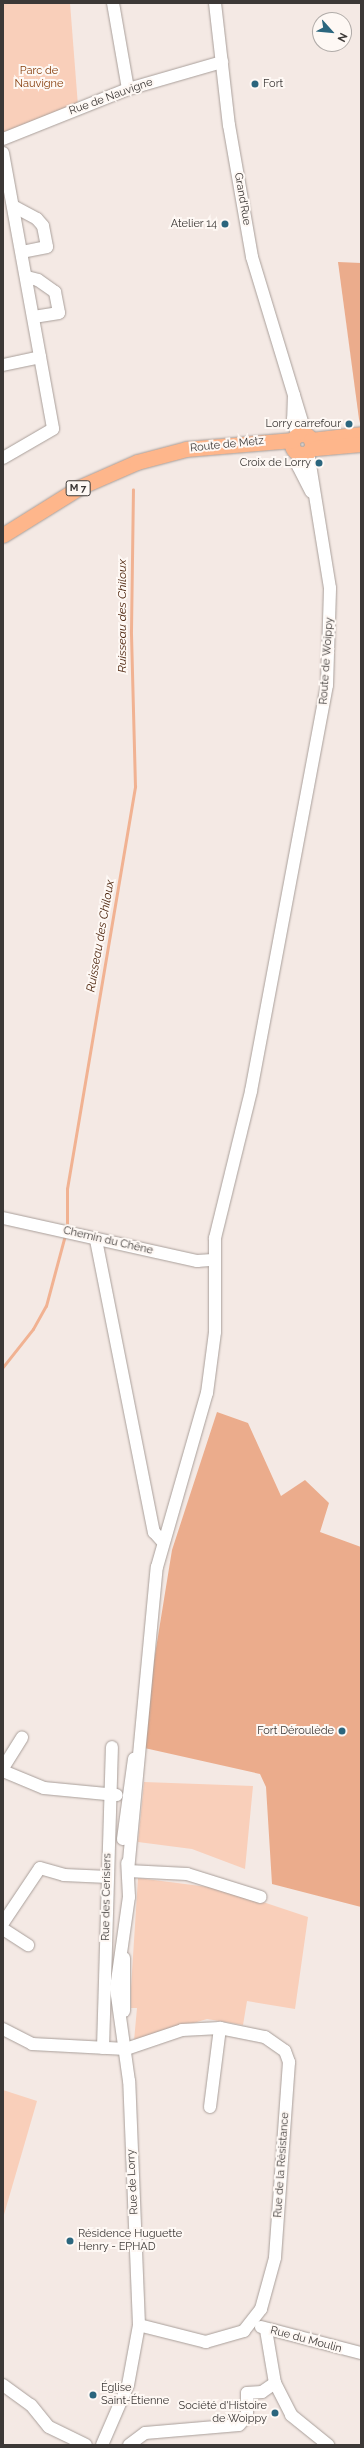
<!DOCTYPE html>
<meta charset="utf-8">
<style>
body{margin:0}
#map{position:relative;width:364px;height:2448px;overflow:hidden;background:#f4e9e4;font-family:Raleway,sans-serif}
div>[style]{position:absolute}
.green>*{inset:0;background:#f9cfba}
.forest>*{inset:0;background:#ebac8c}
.stream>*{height:2.5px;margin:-1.25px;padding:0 1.25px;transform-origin:1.25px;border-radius:1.25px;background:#f1b292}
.roads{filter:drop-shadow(0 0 1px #a99f9a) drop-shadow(0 0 1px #a99f9a)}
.minor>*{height:12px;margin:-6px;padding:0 6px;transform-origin:6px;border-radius:6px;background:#fff}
.major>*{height:15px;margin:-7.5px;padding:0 7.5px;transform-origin:7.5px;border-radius:7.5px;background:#feb68b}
.major>.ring{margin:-7.5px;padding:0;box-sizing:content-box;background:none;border:15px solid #feb68b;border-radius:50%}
.dots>*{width:11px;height:11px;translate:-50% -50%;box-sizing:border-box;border:2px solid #fef8f4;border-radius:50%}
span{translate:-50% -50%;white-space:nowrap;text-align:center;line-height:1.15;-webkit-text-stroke:4px #fef8f4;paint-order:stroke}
.shield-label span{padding:1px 3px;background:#fef8f4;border:1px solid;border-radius:3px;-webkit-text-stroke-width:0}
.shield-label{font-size:10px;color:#3c3836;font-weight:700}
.park-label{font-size:11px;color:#853c09}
.poi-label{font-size:11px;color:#3c3836}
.left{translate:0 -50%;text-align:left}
.right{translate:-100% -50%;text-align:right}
.street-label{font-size:11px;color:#3c3836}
.water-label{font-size:12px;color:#4d250d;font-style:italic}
.frame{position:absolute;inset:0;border:4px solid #3c3836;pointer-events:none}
.north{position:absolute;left:312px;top:12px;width:40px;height:40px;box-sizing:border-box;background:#fef8f4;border:1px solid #b0aba8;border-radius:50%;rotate:117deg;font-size:11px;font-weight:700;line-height:16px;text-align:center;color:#3c3836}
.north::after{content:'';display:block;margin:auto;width:14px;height:18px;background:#2b667e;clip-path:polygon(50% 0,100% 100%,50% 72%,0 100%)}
</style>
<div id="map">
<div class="green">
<i style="clip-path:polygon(3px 3px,70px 3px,78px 106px,3px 133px)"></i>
<i style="clip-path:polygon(144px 1782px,253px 1786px,245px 1869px,192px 1849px,138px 1842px)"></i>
<i style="clip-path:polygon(138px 1878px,224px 1889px,308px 1917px,295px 2009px,247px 2001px,243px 2025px,207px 2019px,134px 2041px,137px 2008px,131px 2008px,131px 1988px)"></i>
<i style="clip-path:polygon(3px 2090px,37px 2101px,3px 2218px)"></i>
</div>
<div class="forest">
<i style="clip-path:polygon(338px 262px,361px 263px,361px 427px,359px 419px)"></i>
<i style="clip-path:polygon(217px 1412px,248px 1423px,281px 1496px,305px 1480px,329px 1503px,320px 1532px,361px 1547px,361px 1907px,272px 1884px,266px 1787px,260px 1774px,140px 1747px,172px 1550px)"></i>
</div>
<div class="stream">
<i style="left:67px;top:1228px;width:39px;rotate:-90deg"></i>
<i style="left:67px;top:1189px;width:408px;rotate:-80.4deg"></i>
<i style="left:135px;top:787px;width:156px;rotate:-91.5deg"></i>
<i style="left:131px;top:631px;width:141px;rotate:-89.2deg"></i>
<i style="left:3px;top:1367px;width:48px;rotate:-51.7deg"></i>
<i style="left:33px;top:1329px;width:26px;rotate:-61deg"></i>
<i style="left:46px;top:1306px;width:73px;rotate:-75deg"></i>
</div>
<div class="roads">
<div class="minor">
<i style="left:113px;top:3px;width:87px;rotate:80.1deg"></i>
<i style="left:215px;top:3px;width:123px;rotate:83.5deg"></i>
<i style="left:229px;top:125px;width:134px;rotate:80.1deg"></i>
<i style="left:252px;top:257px;width:186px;rotate:73.1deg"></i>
<i style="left:3px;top:139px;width:135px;rotate:-21.8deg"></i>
<i style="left:128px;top:89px;width:98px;rotate:-16deg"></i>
<i style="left:3px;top:153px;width:280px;rotate:79.7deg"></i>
<i style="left:53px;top:429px;width:58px;rotate:149.9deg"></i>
<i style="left:13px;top:206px;width:27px;rotate:28deg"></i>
<i style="left:37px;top:219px;width:9px;rotate:49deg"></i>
<i style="left:43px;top:226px;width:21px;rotate:79deg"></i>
<i style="left:47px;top:247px;width:25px;rotate:169deg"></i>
<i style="left:27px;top:277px;width:11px;rotate:15deg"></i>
<i style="left:38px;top:280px;width:21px;rotate:35deg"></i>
<i style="left:55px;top:292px;width:21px;rotate:79deg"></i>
<i style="left:59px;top:313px;width:24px;rotate:171deg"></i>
<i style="left:3px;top:365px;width:38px;rotate:-12deg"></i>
<i style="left:294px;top:395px;width:24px;rotate:92deg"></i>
<i style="left:293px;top:419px;width:18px;rotate:74deg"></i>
<i style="left:298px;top:453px;width:13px;rotate:90deg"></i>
<i style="left:298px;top:466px;width:29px;rotate:63deg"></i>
<i style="left:3px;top:1218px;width:199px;rotate:12.5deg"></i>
<i style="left:197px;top:1261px;width:16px;rotate:-4deg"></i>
<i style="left:96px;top:1240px;width:298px;rotate:78.8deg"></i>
<i style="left:154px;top:1532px;width:13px;rotate:48deg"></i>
<i style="left:3px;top:1768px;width:36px;rotate:-58deg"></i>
<i style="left:3px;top:1771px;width:44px;rotate:22.5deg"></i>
<i style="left:44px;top:1788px;width:73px;rotate:5.5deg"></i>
<i style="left:123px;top:1839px;width:81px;rotate:-82.2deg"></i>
<i style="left:128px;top:1871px;width:305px;rotate:-84.6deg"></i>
<i style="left:157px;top:1567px;width:181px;rotate:-74deg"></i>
<i style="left:207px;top:1393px;width:62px;rotate:-82.5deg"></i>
<i style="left:215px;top:1332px;width:94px;rotate:-90deg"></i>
<i style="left:215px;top:1238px;width:151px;rotate:-76.2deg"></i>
<i style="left:251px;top:1091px;width:413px;rotate:-79.4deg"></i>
<i style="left:327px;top:685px;width:97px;rotate:-88.2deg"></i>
<i style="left:330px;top:588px;width:138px;rotate:-99.2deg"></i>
<i style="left:128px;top:1871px;width:59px;rotate:2.9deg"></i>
<i style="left:187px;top:1874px;width:77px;rotate:17.3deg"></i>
<i style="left:3px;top:1923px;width:66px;rotate:-56.1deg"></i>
<i style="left:40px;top:1868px;width:25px;rotate:16deg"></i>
<i style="left:64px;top:1875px;width:44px;rotate:2.6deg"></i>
<i style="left:3px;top:1929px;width:30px;rotate:33deg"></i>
<i style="left:124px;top:1958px;width:53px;rotate:90deg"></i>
<i style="left:3px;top:2029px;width:33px;rotate:27deg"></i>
<i style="left:32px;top:2044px;width:94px;rotate:3deg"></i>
<i style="left:126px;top:2049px;width:59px;rotate:-18.7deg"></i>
<i style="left:182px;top:2030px;width:38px;rotate:-3deg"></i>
<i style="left:220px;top:2028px;width:46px;rotate:11.3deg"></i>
<i style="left:265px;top:2037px;width:24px;rotate:35deg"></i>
<i style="left:285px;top:2051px;width:12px;rotate:70deg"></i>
<i style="left:289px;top:2062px;width:196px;rotate:94.1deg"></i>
<i style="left:275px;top:2258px;width:53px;rotate:105.4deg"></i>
<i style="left:261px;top:2309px;width:28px;rotate:128deg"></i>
<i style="left:244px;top:2331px;width:40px;rotate:164deg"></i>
<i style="left:206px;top:2342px;width:69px;rotate:-165.8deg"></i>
<i style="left:103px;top:2048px;width:301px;rotate:-88.3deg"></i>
<i style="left:210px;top:2107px;width:80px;rotate:-82.8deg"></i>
<i style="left:261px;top:2327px;width:103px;rotate:14.6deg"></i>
<i style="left:266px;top:2330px;width:54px;rotate:80.4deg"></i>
<i style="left:275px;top:2383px;width:36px;rotate:63deg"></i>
<i style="left:291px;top:2415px;width:48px;rotate:39deg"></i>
<i style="left:3px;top:2385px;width:34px;rotate:36deg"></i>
<i style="left:31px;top:2405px;width:28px;rotate:51deg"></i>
<i style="left:49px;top:2427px;width:41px;rotate:25.9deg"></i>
<i style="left:102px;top:2445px;width:65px;rotate:-66.6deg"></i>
<i style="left:128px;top:2385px;width:61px;rotate:-79.6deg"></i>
<i style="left:139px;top:2325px;width:244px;rotate:-92.3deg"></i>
<i style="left:129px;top:2081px;width:94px;rotate:-98deg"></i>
<i style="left:116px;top:1988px;width:92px;rotate:-81.9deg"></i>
<i style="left:129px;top:1897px;width:34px;rotate:-93deg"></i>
<i style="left:129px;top:2445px;width:20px;rotate:-37deg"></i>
<i style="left:145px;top:2433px;width:94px;rotate:-4.9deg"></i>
<i style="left:239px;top:2425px;width:12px;rotate:-48deg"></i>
<i style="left:247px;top:2416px;width:23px;rotate:-90deg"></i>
<i style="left:247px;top:2393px;width:15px;rotate:-4deg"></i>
<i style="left:262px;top:2392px;width:16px;rotate:-35deg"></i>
</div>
<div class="major">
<i class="ring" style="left:292px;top:434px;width:5px;height:5px"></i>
<i style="left:311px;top:440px;width:50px;rotate:-6.8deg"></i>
<i style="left:316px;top:448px;width:45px;rotate:-5.1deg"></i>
<i style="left:3px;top:535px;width:91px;rotate:-31.9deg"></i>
<i style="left:80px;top:487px;width:62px;rotate:-23.7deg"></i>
<i style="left:137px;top:462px;width:51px;rotate:-14.9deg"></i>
<i style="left:186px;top:449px;width:107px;rotate:-4.8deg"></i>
</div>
</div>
<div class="dots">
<i style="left:255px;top:84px;background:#2b667e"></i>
<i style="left:225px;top:224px;background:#2b667e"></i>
<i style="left:349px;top:424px;background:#2b667e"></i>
<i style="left:319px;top:463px;background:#2b667e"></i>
<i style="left:342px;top:1731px;background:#2b667e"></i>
<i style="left:70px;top:2241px;background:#2b667e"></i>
<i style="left:93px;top:2395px;background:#2b667e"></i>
<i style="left:275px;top:2413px;background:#2b667e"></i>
</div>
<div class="shield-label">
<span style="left:78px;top:488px">M 7</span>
</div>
<div class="park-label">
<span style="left:39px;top:78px">Parc de<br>Nauvigne</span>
</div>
<div class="poi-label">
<span class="left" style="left:263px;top:84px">Fort</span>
<span class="right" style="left:217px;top:224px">Atelier 14</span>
<span class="right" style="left:341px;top:424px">Lorry carrefour</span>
<span class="right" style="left:311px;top:463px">Croix de Lorry</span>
<span class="right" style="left:334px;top:1731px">Fort Déroulède</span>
<span class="left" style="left:78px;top:2241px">Résidence Huguette<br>Henry - EPHAD</span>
<span class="left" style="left:101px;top:2395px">Église<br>Saint-Étienne</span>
<span class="right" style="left:267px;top:2413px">Société d'Histoire<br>de Woippy</span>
</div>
<div class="street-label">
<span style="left:111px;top:97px;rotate:-20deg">Rue de Nauvigne</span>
<span style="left:242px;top:199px;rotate:80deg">Grand'Rue</span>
<span style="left:227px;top:445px;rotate:-6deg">Route de Metz</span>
<span style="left:327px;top:661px;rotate:-86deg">Route de Woippy</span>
<span style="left:108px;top:1241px;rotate:13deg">Chemin du Chêne</span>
<span style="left:107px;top:1897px;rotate:-89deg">Rue des Cerisiers</span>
<span style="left:282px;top:2165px;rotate:-86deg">Rue de la Résistance</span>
<span style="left:133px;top:2182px;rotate:-93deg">Rue de Lorry</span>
<span style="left:306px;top:2340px;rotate:15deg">Rue du Moulin</span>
</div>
<div class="water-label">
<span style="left:123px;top:616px;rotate:-90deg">Ruisseau des Chiloux</span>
<span style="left:101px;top:936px;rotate:-80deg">Ruisseau des Chiloux</span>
</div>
<div class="frame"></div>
<div class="north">N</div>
</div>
